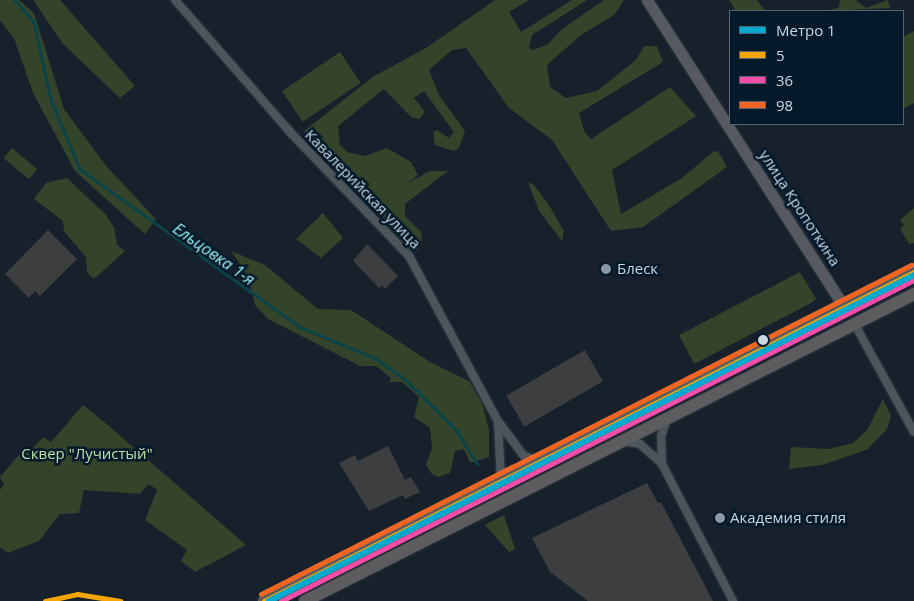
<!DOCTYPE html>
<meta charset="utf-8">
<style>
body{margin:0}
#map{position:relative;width:914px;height:601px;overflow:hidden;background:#16212b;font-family:"Open Sans",sans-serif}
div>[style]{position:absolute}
.green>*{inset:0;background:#33442b;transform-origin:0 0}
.stream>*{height:2.5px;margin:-1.25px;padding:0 1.25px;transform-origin:1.25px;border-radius:1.25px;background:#0b4447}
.building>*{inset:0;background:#3c3e3f;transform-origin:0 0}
.roads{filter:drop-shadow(0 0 1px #343d45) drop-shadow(0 0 1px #343d45)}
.minor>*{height:8px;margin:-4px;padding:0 4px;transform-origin:4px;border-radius:4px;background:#4c555c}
.secondary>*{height:11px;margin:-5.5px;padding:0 5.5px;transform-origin:5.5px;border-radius:5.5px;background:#56595f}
.primary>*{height:12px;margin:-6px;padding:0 6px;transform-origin:6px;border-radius:6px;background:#5d5c5f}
.bus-1>*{height:5px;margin:-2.5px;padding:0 2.5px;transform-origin:2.5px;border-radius:2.5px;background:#f7a600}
.bus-2>*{height:5px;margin:-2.5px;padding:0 2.5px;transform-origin:2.5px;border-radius:2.5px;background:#f54da8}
.bus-3>*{height:5px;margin:-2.5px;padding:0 2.5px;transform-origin:2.5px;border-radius:2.5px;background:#f26522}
.metro-1>*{height:6px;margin:-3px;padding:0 3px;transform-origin:3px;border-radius:3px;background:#00a9ce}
.dots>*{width:14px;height:14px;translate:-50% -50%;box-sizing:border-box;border:2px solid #04192a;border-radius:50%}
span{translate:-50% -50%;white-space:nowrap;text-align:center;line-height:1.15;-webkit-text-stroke:5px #04192a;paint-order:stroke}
.street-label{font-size:15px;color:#cad7e3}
.poi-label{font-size:15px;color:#cad7e3}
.left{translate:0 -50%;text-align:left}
.park-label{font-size:15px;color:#bce1a6}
.water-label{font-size:16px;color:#95f2f4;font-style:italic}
.legend{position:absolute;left:729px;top:10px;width:175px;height:115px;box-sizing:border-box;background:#04192a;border:1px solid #536574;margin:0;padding:6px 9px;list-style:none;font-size:15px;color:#cad7e3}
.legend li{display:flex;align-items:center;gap:10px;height:25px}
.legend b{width:25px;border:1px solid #536574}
</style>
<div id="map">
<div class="green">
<i style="clip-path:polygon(0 0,19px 0,34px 13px,64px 109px,107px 167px,156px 219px,145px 234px,75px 171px,33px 93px,14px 38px,0 21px)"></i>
<i style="clip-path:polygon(33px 0,60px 0,135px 86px,120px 98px,63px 44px)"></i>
<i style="clip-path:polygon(495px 0,529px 0,509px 12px,521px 32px,572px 0,587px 0,532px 35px,529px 48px,533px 50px,547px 45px,562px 29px,604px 0,624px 0,614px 15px,581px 35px,547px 65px,550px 87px,566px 98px,597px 91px,636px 60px,644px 46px,657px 46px,663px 62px,579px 113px,584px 131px,591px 139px,670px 87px,696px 116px,612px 170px,621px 214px,682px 178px,713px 152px,718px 151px,727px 167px,643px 227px,611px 231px,552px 140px,509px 108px,466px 48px,452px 50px,429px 70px,439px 95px,465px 131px,459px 148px,454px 151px,435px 145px,433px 132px,437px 130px,449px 138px,454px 132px,424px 91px,414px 98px,425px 112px,419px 119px,411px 117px,384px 89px,338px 126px,340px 145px,347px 152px,365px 156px,387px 148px,411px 162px,418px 175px,408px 183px,430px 171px,448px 171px,405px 204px,405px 216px,421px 232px,422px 240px,418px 250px,410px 252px,304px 131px,374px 76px,426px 48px)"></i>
<i style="clip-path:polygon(729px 0,757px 0,765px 11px,736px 11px)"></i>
<i style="clip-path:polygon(840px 0,856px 0,866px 8px,888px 0,890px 8px,827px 11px,839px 7px)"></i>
<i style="clip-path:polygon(914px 31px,914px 103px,903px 109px,903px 37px)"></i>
<i style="left:340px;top:52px;width:37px;height:70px;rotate:56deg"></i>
<i style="left:12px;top:148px;width:33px;height:13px;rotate:40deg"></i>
<i style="clip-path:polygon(67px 178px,105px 214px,114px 227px,117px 245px,125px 251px,94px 279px,87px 272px,86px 257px,64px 231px,63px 221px,34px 199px,46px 183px)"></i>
<i style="clip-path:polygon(528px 182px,534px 185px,550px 207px,564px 231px,562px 241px,539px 211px)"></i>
<i style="clip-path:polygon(914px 208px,914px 243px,909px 244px,900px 229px,904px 225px,900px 220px)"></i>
<i style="clip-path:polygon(323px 213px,343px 238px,321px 258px,296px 239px)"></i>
<i style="clip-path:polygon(231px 251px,265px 265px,318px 309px,351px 310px,430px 362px,469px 381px,482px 403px,489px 430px,489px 457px,470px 463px,464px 449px,455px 451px,450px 473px,438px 477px,431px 473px,426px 464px,432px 448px,430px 428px,414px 417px,419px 397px,402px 382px,389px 382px,391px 378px,376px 366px,360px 366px,268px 319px,255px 305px,248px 276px)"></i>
<i style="clip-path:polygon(800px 272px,816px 299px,811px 303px,694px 364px,679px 335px)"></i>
<i style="clip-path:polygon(883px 399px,891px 416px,887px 429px,868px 449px,823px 465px,789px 469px,791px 447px,829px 449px,853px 443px,867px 430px)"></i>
<i style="clip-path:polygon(83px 405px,109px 426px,246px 545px,195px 572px,181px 561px,187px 550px,145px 520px,157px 490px,149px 484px,140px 494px,84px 490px,79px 513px,60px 514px,39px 541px,8px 553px,0 547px,0 490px,4px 484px,0 477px,25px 448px,30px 451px,43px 437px,51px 442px)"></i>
<i style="clip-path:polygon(504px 515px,515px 549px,509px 552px,485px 525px)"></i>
</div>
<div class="stream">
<i style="left:15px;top:0;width:29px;rotate:49deg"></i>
<i style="left:34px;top:22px;width:80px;rotate:77.7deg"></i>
<i style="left:51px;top:100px;width:75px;rotate:67.2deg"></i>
<i style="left:80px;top:169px;width:271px;rotate:35.7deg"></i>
<i style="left:300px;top:327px;width:83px;rotate:22.6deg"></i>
<i style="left:377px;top:359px;width:34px;rotate:36deg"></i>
<i style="left:405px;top:379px;width:74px;rotate:45deg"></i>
<i style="left:457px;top:431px;width:39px;rotate:58deg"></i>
</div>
<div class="building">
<i style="clip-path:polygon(48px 230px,77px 259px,40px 296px,35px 291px,29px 298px,5px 274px)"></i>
<i style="clip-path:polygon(367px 244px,398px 276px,385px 289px,382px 285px,379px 288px,353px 261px)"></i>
<i style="left:585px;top:350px;width:36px;height:91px;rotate:60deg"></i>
<i style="clip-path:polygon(388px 446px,405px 480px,411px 477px,420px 492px,405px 499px,403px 495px,369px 511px,339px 463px,355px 455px,358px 461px)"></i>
<i style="clip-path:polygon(647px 483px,658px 503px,661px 502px,713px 601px,588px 601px,550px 572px,532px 538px)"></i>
</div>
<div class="roads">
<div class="minor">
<i style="left:175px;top:0;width:175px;rotate:48.9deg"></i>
<i style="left:290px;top:132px;width:172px;rotate:46.2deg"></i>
<i style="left:409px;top:256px;width:187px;rotate:61.7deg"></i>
<i style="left:498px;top:421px;width:44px;rotate:53.4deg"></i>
<i style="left:524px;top:456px;width:14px;rotate:17deg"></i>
<i style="left:854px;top:323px;width:124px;rotate:61.2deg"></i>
<i style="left:498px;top:423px;width:55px;rotate:86.9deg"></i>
<i style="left:623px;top:441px;width:17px;rotate:10deg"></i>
<i style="left:640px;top:444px;width:30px;rotate:42deg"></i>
<i style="left:662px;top:464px;width:154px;rotate:62.6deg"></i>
<i style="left:662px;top:464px;width:28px;rotate:-92deg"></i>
<i style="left:661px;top:436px;width:20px;rotate:-70deg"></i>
</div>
<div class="secondary">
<i style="left:647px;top:0;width:365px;rotate:57.3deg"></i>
</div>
<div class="primary">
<i style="left:264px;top:601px;width:729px;rotate:-26.85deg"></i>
<i style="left:305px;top:601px;width:682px;rotate:-26.75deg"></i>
</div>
</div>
<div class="bus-1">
<i style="left:45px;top:601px;width:33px;rotate:-12deg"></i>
<i style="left:77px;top:594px;width:44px;rotate:9.2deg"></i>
<i style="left:264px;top:601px;width:729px;rotate:-26.85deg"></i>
</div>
<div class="bus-2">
<i style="left:281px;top:601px;width:710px;rotate:-26.89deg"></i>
</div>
<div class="bus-3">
<i style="left:261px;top:594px;width:729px;rotate:-26.85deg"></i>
</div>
<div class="metro-1">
<i style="left:269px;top:601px;width:723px;rotate:-26.81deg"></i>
</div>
<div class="dots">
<i style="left:606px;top:269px;background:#8b97a3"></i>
<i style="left:763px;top:340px;background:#cad7e3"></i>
<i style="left:720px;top:518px;background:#8b97a3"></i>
</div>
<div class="street-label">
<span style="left:363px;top:189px;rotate:46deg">Кавалерийская улица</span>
<span style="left:800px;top:208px;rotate:57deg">улица Кропоткина</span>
</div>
<div class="poi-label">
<span class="left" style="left:617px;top:269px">Блеск</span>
<span class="left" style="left:730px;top:518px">Академия стиля</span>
</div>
<div class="park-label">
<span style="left:87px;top:454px">Сквер "Лучистый"</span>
</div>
<div class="water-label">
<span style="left:214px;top:254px;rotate:35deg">Ельцовка 1-я</span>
</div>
<ul class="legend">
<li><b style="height:6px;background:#00a9ce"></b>Метро 1</li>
<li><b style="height:6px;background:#f7a600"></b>5</li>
<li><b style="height:6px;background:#f54da8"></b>36</li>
<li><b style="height:6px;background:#f26522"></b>98</li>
</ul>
</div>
